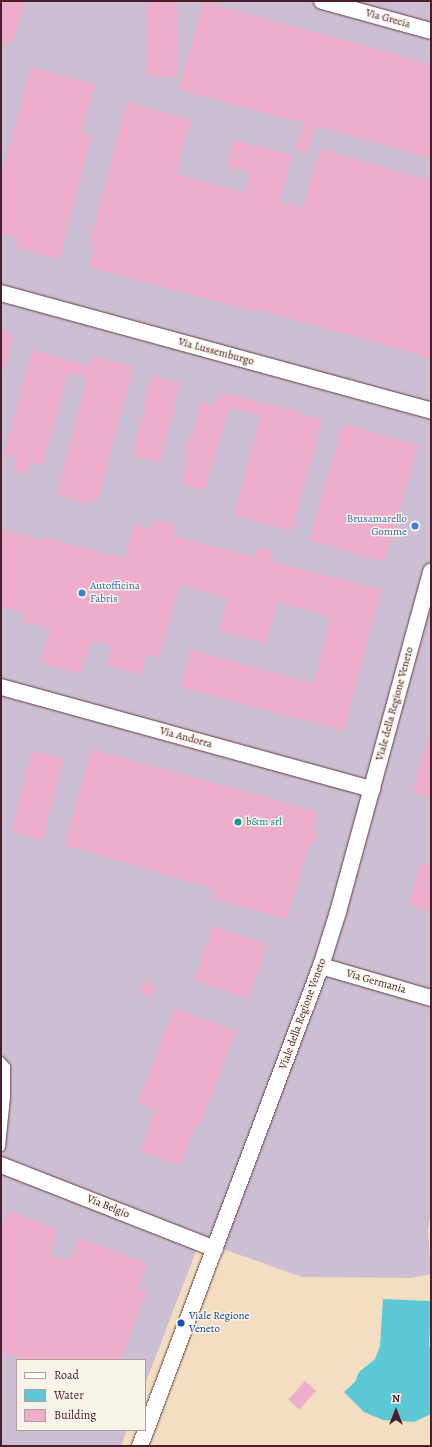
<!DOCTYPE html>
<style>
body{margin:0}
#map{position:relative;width:432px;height:1447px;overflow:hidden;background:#f3dec1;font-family:Alegreya,serif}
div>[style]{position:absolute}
.industrial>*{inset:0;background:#ccbed3}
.water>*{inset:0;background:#5cc8d5}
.building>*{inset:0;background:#eeadcb;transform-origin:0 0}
.roads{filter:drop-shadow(0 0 1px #633c42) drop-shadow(0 0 1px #633c42)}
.lane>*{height:8px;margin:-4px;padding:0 4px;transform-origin:4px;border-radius:4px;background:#fff}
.street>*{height:16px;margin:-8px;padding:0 8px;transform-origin:8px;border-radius:8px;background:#fff}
.dots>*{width:11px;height:11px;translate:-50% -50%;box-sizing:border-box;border:2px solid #f7f3e8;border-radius:50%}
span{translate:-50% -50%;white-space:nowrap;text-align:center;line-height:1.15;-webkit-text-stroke:3px #f7f3e8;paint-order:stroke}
.street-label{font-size:11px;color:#4a1f2b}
.shop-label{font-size:11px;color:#366cbe}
.right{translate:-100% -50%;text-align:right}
.left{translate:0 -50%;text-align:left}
.culture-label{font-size:11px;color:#0d838f}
.transit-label{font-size:11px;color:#164399}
.frame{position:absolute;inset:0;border:2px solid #4a1f2b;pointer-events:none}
.legend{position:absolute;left:16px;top:1359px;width:130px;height:72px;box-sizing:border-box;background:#f7f3e8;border:1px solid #b29e9c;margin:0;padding:5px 7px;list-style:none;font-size:12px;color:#4a1f2b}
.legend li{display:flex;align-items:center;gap:8px;height:20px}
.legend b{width:20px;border:1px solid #b29e9c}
.north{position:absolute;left:376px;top:1391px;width:40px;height:40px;-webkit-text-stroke:3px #f7f3e8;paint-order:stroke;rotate:0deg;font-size:11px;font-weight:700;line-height:16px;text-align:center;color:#4a1f2b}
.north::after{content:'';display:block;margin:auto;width:14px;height:18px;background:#4a1f2b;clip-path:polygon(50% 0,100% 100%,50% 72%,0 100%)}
</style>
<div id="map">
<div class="industrial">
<i style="clip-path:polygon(1px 1px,431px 1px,431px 1207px,428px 1232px,431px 1274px,412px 1278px,302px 1277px,200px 1241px,145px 1384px,145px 1360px,17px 1360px,17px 1430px,127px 1430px,121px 1446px,1px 1446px)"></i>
</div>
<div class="water">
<i style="clip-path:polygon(383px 1299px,431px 1301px,429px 1345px,431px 1352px,431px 1414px,414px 1422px,383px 1420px,364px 1412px,344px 1392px,355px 1382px,359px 1372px,375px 1359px,380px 1346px)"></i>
</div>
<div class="building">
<i style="clip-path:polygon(1px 1px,25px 1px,12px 45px,1px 42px)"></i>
<i style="left:148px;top:1px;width:30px;height:76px"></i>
<i style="clip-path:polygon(203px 2px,431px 64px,431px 158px,315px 126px,307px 153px,295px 149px,304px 123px,179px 90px)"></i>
<i style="clip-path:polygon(31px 67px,95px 84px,81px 133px,92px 136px,59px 259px,15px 247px,18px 238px,1px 233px,1px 178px)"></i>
<i style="clip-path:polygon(127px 102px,190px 120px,176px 174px,245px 193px,250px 173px,227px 166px,234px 140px,292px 155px,279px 202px,303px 208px,320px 149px,431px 181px,431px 358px,257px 309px,257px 312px,89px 267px,95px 245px,89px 244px)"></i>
<i style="clip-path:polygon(1px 331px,14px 335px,4px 369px,1px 368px)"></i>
<i style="clip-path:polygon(32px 350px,90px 366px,93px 356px,133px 367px,98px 500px,91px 499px,89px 504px,57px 494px,87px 378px,68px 373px,43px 465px,30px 462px,26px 474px,13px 471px,17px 458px,4px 455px)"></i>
<i style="left:152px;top:376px;width:29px;height:82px;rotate:14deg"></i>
<i style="clip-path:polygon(222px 393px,297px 411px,297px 413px,322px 420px,292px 531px,234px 515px,261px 415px,229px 408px,205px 490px,182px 485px,188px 452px,184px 451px,188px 436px,192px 437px,201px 402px,215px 406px,218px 396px,221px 397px)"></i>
<i style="left:343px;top:424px;width:78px;height:121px;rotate:16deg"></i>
<i style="clip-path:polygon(155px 519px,176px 525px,173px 536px,255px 557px,258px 547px,273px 551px,270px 561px,381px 590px,344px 731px,181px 687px,191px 650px,314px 684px,331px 617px,277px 602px,266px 644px,219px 630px,228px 598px,180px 584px,159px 658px,147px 655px,141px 675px,107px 665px,112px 646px,91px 640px,81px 674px,41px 663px,50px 629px,22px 621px,24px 613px,1px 607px,1px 529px,44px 541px,45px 538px,125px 559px,134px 525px,151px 530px)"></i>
<i style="clip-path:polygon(428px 737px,431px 738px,431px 798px,412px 792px)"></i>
<i style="clip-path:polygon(91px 749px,318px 812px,312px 832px,317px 834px,316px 839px,314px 845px,309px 844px,287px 919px,212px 898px,215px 889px,65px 845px)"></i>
<i style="left:32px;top:751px;width:32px;height:84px;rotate:14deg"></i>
<i style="clip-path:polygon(420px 864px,431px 866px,431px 912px,409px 905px)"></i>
<i style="left:213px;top:926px;width:57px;height:57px;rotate:19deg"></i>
<i style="left:144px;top:981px;width:12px;height:12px;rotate:20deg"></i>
<i style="clip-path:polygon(174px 1008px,236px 1031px,200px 1126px,195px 1125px,181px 1166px,141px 1152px,155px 1110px,138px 1103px)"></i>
<i style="clip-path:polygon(8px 1211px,58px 1230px,50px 1254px,70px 1261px,79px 1238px,148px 1264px,138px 1288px,147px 1291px,121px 1360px,24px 1360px,1px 1351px,1px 1229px)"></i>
<i style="left:305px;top:1381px;width:15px;height:25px;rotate:42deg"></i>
</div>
<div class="roads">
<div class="lane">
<i style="left:1px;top:1061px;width:8px;rotate:50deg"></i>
<i style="left:6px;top:1067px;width:30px;rotate:90deg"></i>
<i style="left:6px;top:1097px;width:50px;rotate:95.7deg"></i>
</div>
<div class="street">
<i style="left:322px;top:1px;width:113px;rotate:15.4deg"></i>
<i style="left:1px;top:293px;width:446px;rotate:15.3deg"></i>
<i style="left:1px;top:687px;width:385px;rotate:15.4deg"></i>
<i style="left:321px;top:966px;width:115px;rotate:16.2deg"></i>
<i style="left:1px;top:1165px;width:230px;rotate:21.4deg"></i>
<i style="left:140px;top:1446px;width:513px;rotate:-69.34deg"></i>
<i style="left:321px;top:966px;width:57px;rotate:-72.5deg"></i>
<i style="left:338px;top:912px;width:353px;rotate:-74.7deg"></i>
</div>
</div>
<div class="dots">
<i style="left:415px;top:526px;background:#3f7fe0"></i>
<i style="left:82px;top:593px;background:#3f7fe0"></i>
<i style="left:238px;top:822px;background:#0f9aa8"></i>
<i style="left:181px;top:1323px;background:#1a4fb4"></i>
</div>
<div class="street-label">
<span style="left:388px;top:19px;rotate:15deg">Via Grecia</span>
<span style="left:216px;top:352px;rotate:15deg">Via Lussemburgo</span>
<span style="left:395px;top:704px;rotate:-75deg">Viale della Regione Veneto</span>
<span style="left:186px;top:738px;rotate:15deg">Via Andorra</span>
<span style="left:376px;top:982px;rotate:16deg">Via Germania</span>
<span style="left:303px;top:1014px;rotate:-70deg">Viale della Regione Veneto</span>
<span style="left:108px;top:1207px;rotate:22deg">Via Belgio</span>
</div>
<div class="shop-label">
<span class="right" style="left:407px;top:526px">Brusamarello<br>Gomme</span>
<span class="left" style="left:90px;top:593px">Autofficina<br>Fabris</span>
</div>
<div class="culture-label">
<span class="left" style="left:246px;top:822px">b&amp;m srl</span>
</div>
<div class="transit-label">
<span class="left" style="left:189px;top:1323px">Viale Regione<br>Veneto</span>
</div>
<div class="frame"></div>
<ul class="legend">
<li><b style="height:5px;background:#fff"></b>Road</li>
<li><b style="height:11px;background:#5cc8d5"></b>Water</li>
<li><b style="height:11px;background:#eeadcb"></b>Building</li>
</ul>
<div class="north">N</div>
</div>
